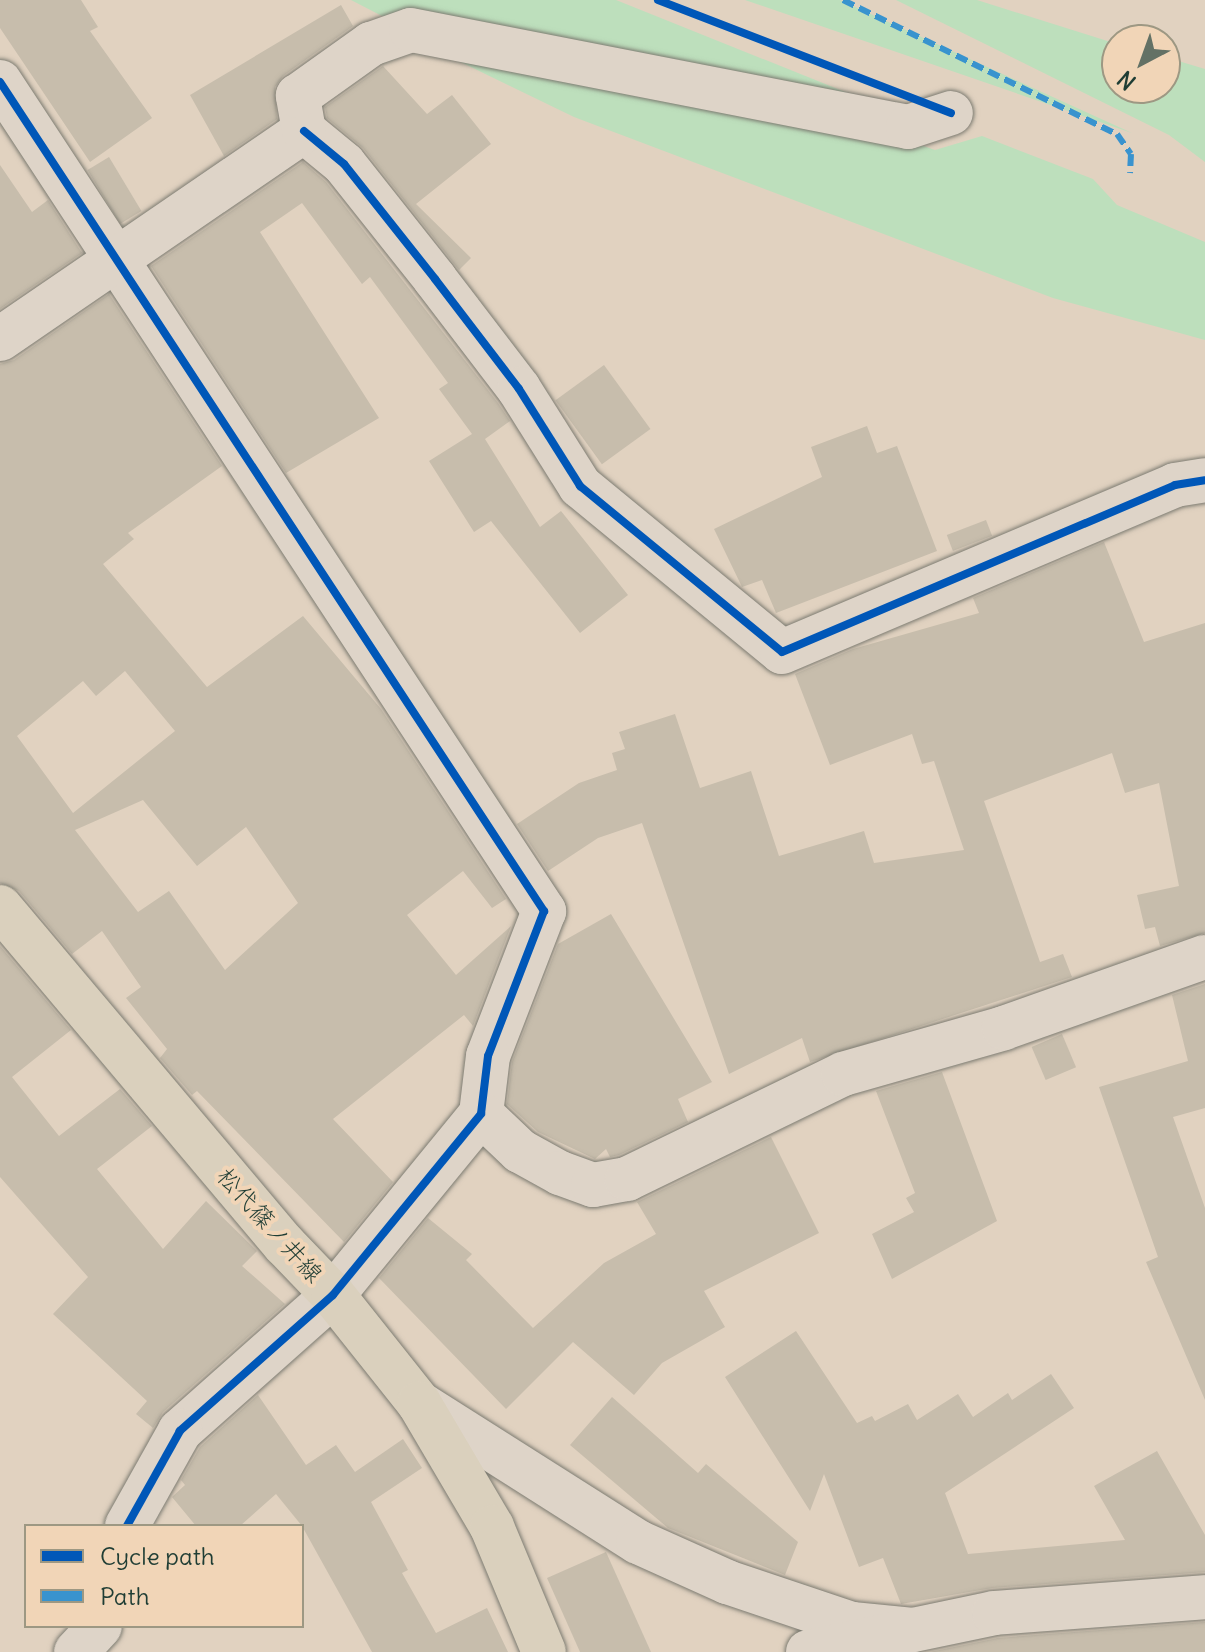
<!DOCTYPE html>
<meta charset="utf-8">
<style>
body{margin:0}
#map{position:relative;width:1205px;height:1652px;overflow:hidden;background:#e1d2c0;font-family:Delius,"Klee One",sans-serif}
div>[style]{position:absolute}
.green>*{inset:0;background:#bddfbc}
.building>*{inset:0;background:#c7bdac;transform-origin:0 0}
.roads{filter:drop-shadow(0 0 2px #7c7b71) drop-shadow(0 0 2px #7c7b71)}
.minor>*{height:44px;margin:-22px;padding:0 22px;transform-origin:22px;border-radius:22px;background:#ded4c8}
.major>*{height:44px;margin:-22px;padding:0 22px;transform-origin:22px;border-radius:22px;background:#dad0bd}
.quiet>*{height:6px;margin-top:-3px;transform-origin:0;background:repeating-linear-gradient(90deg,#3993ce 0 12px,transparent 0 18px)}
.cycleway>*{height:8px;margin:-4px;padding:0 4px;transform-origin:4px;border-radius:4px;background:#0057b8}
span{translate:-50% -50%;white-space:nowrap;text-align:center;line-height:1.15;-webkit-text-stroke:8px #f1d5b7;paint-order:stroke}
.street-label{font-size:24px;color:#1f3d34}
.legend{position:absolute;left:24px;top:1524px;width:280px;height:104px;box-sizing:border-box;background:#f1d5b7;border:2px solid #9d9883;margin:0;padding:10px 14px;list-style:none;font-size:24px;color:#1f3d34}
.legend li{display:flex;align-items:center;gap:16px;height:40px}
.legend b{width:40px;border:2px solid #9d9883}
.north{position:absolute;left:1101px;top:24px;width:80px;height:80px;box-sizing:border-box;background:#f1d5b7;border:2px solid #9d9883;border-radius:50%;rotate:221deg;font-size:22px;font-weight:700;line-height:32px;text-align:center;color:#1f3d34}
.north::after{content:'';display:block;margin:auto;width:28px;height:36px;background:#637165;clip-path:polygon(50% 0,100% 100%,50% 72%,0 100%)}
</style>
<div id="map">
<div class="green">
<i style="clip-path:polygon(351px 0,616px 0,885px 108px,382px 16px)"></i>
<i style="clip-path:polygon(745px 0,840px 0,1132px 133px)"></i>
<i style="clip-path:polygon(896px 0,977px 0,1117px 44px,1117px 88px,1165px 88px,1165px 57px,1205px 69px,1205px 162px,1169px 135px)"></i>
<i style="clip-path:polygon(436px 50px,884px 132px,935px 150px,982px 136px,1093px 179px,1117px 205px,1205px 242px,1205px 340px,1053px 298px,574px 117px)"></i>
</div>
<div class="building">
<i style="clip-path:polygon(0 0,81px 0,98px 27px,90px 31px,152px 118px,90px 162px,0 28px)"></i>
<i style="clip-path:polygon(341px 5px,353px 26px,283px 76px,275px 87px,277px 119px,224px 156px,190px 95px)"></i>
<i style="clip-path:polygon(383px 66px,427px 114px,452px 95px,491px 144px,416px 204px,471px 258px,459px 270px,363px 148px,327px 118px,325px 107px)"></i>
<i style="left:109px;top:157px;width:63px;height:25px;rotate:59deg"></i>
<i style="clip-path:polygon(303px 162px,326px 182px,498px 403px,510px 421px,485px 439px,540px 527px,561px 511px,628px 595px,580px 633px,491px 521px,474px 532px,429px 461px,472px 434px,439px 389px,448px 383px,370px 277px,362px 284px,302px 203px,260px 232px,379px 418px,286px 473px,151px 266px)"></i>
<i style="clip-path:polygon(0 165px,32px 212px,48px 200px,82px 253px,0 309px)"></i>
<i style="clip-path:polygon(evenodd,109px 294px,222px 466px,128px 533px,134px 539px,103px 564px,207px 687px,303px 616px,381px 709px,506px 899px,492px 908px,463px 871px,407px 915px,456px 975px,511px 926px,473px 1026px,464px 1015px,333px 1119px,393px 1182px,344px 1242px,197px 1091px,192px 1095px,160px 1058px,167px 1049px,126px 998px,141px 987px,102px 931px,72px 954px,19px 891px,0 883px,0 364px,14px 360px,109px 294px,125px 671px,175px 731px,73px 813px,17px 736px,83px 681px,96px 696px,125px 671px,109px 294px,143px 800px,197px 866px,246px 827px,298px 903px,225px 970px,169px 891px,138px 912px,75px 830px,143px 800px)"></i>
<i style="left:604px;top:365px;width:79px;height:60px;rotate:54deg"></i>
<i style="clip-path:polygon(867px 426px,877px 453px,897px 446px,937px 551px,776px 613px,762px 580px,742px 587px,714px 529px,822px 477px,811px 447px)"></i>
<i style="left:986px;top:520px;width:17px;height:42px;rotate:69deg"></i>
<i style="clip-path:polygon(1104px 542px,1144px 642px,1205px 623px,1205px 933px,1160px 946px,1155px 927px,1145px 929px,1137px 895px,1179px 886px,1159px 783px,1125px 793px,1112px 753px,984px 801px,1040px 962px,1063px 954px,1072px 977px,810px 1062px,802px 1038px,729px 1074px,642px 823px,598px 838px,548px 871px,517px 824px,579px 783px,617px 770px,612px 753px,625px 749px,619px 732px,675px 714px,700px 788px,751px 771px,779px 856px,864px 831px,874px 863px,964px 850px,934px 761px,922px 764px,912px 734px,830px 765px,795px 674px,853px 649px,979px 613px,973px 598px)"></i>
<i style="clip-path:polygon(611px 914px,712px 1082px,678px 1099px,688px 1122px,619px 1155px,610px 1157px,606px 1149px,595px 1159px,538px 1132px,507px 1104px,512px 1062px,558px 944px)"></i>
<i style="clip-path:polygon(0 946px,71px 1030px,12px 1077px,59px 1136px,120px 1089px,152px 1126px,97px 1169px,163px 1249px,206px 1201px,257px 1251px,242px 1266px,285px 1304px,163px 1412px,153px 1428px,136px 1414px,147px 1401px,53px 1314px,88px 1277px,0 1177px)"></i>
<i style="clip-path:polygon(1205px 984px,1205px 1108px,1173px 1117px,1205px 1208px,1205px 1400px,1146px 1262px,1158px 1257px,1099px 1087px,1188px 1061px,1172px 995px)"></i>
<i style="left:1062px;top:1034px;width:36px;height:33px;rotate:67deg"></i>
<i style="clip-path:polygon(942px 1072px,997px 1221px,892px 1279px,872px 1234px,914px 1212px,906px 1198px,915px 1193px,876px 1091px)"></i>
<i style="clip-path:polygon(771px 1137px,819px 1233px,704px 1291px,725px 1327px,662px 1363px,634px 1395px,573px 1342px,506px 1409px,379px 1278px,428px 1218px,472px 1254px,466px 1260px,533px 1328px,604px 1263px,656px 1234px,637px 1202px)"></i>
<i style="clip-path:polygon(796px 1331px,857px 1423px,872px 1416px,875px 1421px,908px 1404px,917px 1420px,958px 1394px,973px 1417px,1008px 1393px,1012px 1400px,1051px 1374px,1074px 1408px,945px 1493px,968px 1554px,1125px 1540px,1094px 1486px,1157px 1451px,1205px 1535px,1205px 1572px,992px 1588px,901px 1604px,883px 1558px,859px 1567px,824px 1474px,810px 1511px,725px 1377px)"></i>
<i style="clip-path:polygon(258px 1395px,306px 1465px,336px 1445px,355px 1472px,403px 1439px,422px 1468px,371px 1502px,408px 1570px,402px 1573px,436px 1633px,487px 1608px,508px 1652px,372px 1652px,302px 1526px,276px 1494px,240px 1526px,196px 1526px,172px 1497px,185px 1485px,181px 1480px,200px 1447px)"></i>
<i style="clip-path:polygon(612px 1397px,698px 1473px,706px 1464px,798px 1542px,785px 1575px,668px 1528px,570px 1445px)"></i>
<i style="clip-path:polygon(606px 1552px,651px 1652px,580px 1652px,547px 1578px)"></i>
<i style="clip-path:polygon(1205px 1622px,1205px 1652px,930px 1652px,998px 1638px)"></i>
</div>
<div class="roads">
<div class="minor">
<i style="left:0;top:82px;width:992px;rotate:56.73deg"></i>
<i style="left:544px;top:911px;width:155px;rotate:111.1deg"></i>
<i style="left:488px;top:1056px;width:58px;rotate:96.9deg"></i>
<i style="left:481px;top:1114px;width:234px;rotate:129.3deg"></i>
<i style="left:333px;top:1295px;width:205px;rotate:138.4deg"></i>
<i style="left:180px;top:1431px;width:109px;rotate:119.2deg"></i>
<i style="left:304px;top:131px;width:52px;rotate:39.5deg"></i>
<i style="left:344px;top:164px;width:147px;rotate:51.6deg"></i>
<i style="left:435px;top:279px;width:138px;rotate:52.6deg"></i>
<i style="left:519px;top:389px;width:115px;rotate:57.8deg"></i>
<i style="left:580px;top:486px;width:261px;rotate:39.4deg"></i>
<i style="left:782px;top:652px;width:427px;rotate:-23deg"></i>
<i style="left:1175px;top:485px;width:30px;rotate:-9deg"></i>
<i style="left:0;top:339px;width:368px;rotate:-34.4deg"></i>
<i style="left:304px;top:131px;width:36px;rotate:-100deg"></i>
<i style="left:298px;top:96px;width:90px;rotate:-35.5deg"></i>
<i style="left:371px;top:44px;width:42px;rotate:-19.3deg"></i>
<i style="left:411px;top:30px;width:506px;rotate:11.04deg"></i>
<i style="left:908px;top:127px;width:45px;rotate:-18deg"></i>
<i style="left:481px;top:1114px;width:54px;rotate:43.5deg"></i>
<i style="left:520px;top:1151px;width:46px;rotate:28.8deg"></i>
<i style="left:560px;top:1173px;width:35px;rotate:20deg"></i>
<i style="left:593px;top:1185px;width:35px;rotate:-10deg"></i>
<i style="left:627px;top:1179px;width:240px;rotate:-25.9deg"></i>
<i style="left:843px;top:1074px;width:167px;rotate:-15.9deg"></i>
<i style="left:1004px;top:1028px;width:213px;rotate:-19.5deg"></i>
<i style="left:419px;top:1403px;width:259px;rotate:32.4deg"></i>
<i style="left:638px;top:1542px;width:98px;rotate:24.2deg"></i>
<i style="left:727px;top:1582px;width:132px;rotate:18.6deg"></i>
<i style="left:852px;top:1624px;width:61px;rotate:5.6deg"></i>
<i style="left:76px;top:1652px;width:35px;rotate:-47deg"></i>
<i style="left:808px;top:1652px;width:190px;rotate:-11.8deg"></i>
<i style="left:994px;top:1613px;width:212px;rotate:-4.3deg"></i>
</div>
<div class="major">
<i style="left:0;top:907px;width:441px;rotate:49.9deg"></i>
<i style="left:284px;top:1244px;width:71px;rotate:46.1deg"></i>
<i style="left:333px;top:1295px;width:138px;rotate:51.5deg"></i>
<i style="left:419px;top:1403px;width:144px;rotate:59.5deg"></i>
<i style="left:492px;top:1527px;width:135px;rotate:67.4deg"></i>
</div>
</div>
<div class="quiet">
<i style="left:843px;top:0;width:305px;rotate:26.1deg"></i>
<i style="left:1117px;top:134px;width:24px;rotate:55deg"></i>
<i style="left:1131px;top:154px;width:19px;rotate:93deg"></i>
</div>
<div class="cycleway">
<i style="left:658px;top:0;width:314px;rotate:21.1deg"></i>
<i style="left:0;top:82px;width:992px;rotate:56.73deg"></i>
<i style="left:544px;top:911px;width:155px;rotate:111.1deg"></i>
<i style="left:488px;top:1056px;width:58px;rotate:96.9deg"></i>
<i style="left:481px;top:1114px;width:234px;rotate:129.3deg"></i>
<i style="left:333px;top:1295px;width:205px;rotate:138.4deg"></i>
<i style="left:180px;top:1431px;width:109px;rotate:119.2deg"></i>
<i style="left:304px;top:131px;width:52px;rotate:39.5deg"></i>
<i style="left:344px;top:164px;width:147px;rotate:51.6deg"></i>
<i style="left:435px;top:279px;width:138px;rotate:52.6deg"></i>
<i style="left:519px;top:389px;width:115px;rotate:57.8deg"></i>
<i style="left:580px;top:486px;width:261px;rotate:39.4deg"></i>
<i style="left:782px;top:652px;width:427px;rotate:-23deg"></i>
<i style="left:1175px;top:485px;width:30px;rotate:-9deg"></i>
</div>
<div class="street-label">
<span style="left:270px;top:1225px;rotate:48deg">松代篠ノ井線</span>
</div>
<ul class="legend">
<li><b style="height:10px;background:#0057b8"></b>Cycle path</li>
<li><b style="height:10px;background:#3993ce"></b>Path</li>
</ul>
<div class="north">N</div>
</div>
